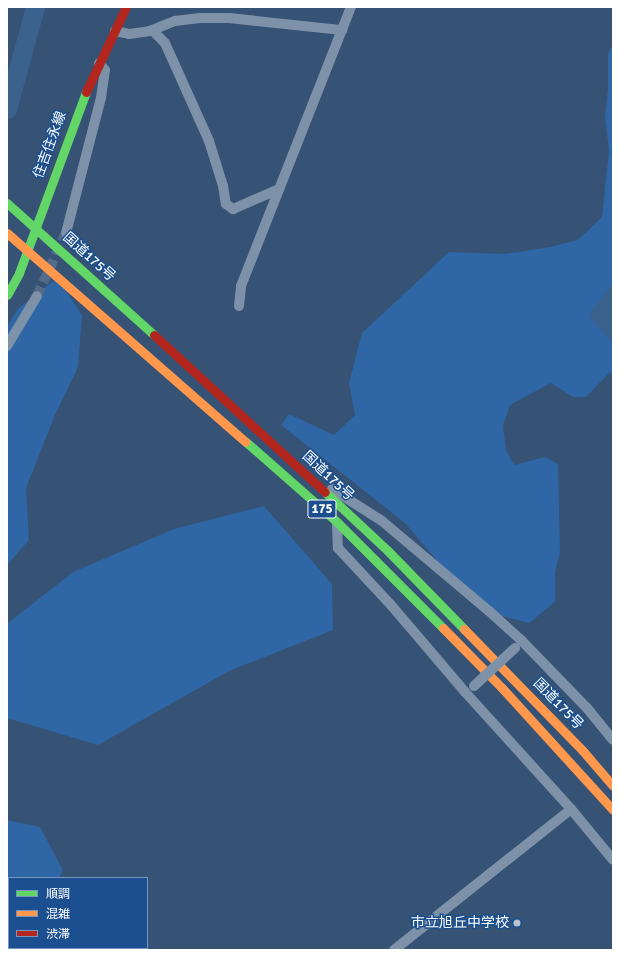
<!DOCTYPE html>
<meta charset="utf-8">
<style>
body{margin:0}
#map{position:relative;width:620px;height:957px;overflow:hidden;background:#365274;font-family:Signika,"Noto Sans JP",sans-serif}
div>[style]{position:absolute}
.green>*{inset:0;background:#2f66a5}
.water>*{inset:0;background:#3b618d}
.river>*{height:19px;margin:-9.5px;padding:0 9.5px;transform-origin:9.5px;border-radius:9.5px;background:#3b618d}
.street-tunnel>*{height:10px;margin-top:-5px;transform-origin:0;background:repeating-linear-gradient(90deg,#546c89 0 10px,transparent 0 15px)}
.street>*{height:10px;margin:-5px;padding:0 5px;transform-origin:5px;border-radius:5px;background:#7d92a8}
.fast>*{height:9px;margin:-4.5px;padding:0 4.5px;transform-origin:4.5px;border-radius:4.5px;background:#63d668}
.slow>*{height:9px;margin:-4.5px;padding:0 4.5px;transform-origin:4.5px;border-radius:4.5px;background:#ff974d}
.jam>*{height:9px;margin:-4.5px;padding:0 4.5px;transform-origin:4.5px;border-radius:4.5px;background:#b3261e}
.street-bridge>*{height:10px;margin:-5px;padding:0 5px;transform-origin:5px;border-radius:5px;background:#7d92a8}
.dots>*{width:11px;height:11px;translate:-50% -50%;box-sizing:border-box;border:2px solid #1b4f8f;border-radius:50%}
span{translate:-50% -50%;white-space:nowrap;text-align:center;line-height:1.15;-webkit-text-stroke:3px #1b4f8f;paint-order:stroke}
.shield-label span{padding:1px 3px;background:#1b4f8f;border:1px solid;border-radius:3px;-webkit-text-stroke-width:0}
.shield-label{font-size:13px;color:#fff;font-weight:700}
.street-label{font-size:14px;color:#fff}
.poi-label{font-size:14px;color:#fff}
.right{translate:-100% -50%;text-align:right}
.frame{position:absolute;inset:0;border:8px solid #fff;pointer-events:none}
.legend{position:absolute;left:8px;top:877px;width:140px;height:72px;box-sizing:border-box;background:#1b4f8f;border:1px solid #7695bc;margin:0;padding:5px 7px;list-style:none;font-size:12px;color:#fff}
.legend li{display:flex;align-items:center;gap:8px;height:20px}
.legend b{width:20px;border:1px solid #7695bc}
</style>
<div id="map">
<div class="green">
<i style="clip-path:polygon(613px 43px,613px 377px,610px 372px,586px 397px,573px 397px,551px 383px,510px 405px,503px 426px,506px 450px,514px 465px,545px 457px,558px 464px,560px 552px,555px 573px,555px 602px,529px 623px,502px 616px,445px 570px,405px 523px,281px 425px,289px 414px,334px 435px,355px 415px,349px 383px,362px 333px,449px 252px,504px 254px,550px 247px,578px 240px,602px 217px,609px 150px,605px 117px,608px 89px,608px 54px)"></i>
<i style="clip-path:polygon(57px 278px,82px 315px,78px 367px,55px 415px,26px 488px,29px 540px,7px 565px,7px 326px,18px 309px)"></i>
<i style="clip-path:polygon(264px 506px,332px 584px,333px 630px,229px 671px,98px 745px,7px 718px,7px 624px,73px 572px,174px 529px)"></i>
<i style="clip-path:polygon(7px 820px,40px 827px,63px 870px,59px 878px,9px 878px,9px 948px,38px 948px,39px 950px,7px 950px)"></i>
</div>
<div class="water">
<i style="clip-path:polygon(613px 282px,613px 342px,607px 337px,589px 316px)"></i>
</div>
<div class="river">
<i style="left:7px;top:109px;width:106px;rotate:-74.6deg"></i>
</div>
<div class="street-tunnel">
<i style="left:37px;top:296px;width:69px;rotate:-65.3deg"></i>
</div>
<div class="street">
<i style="left:152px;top:30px;width:18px;rotate:45deg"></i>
<i style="left:165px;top:43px;width:107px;rotate:65.8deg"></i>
<i style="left:209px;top:141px;width:47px;rotate:72.7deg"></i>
<i style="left:223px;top:186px;width:18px;rotate:81deg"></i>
<i style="left:226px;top:204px;width:9px;rotate:36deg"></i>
<i style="left:233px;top:209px;width:50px;rotate:-23.5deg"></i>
<i style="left:115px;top:31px;width:14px;rotate:12deg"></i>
<i style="left:129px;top:34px;width:21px;rotate:-8deg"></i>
<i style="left:150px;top:31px;width:27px;rotate:-22deg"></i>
<i style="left:175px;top:21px;width:25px;rotate:-7deg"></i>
<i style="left:200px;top:18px;width:29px"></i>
<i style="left:229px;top:18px;width:114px;rotate:6.1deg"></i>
<i style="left:66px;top:233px;width:139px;rotate:-75.5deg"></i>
<i style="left:101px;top:98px;width:28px;rotate:-82deg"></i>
<i style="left:105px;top:70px;width:9px;rotate:-131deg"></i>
<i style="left:239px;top:306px;width:20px;rotate:-84deg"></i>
<i style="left:241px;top:286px;width:300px;rotate:-68.5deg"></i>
<i style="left:7px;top:346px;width:58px;rotate:-59deg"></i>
<i style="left:332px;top:489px;width:59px;rotate:32.6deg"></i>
<i style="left:382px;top:521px;width:140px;rotate:40.1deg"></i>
<i style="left:489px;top:611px;width:45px;rotate:42.3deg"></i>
<i style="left:522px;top:641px;width:93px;rotate:45.9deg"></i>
<i style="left:587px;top:708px;width:41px;rotate:50.9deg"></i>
<i style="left:337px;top:524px;width:24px;rotate:88deg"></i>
<i style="left:338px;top:548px;width:78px;rotate:47.1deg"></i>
<i style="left:391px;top:605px;width:114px;rotate:49.6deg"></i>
<i style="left:465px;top:692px;width:158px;rotate:47.8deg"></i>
<i style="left:571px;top:809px;width:66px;rotate:50.5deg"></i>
<i style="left:394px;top:950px;width:226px;rotate:-38.5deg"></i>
</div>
<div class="fast">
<i style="left:7px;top:203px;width:198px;rotate:41.9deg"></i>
<i style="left:7px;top:295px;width:25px;rotate:-61deg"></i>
<i style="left:19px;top:273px;width:193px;rotate:-69.7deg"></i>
<i style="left:246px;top:442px;width:121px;rotate:41.3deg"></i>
<i style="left:337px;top:522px;width:150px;rotate:45deg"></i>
<i style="left:325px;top:492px;width:86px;rotate:43.1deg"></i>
<i style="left:388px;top:551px;width:109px;rotate:45.7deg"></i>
</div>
<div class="slow">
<i style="left:7px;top:233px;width:317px;rotate:41.2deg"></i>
<i style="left:443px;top:628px;width:84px;rotate:45.5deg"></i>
<i style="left:502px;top:688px;width:165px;rotate:47.7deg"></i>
<i style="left:464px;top:629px;width:170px;rotate:45.7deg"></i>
<i style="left:583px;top:751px;width:46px;rotate:49.4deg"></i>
</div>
<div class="jam">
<i style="left:86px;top:92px;width:94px;rotate:-64.8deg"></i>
<i style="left:154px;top:335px;width:232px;rotate:42.6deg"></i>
</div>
<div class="street-bridge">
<i style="left:474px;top:686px;width:56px;rotate:-42.8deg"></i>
</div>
<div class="dots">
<i style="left:517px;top:923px;background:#b9c2ce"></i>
</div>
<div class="shield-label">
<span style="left:322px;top:509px">175</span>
</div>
<div class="street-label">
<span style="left:50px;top:145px;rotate:-70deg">住吉住永線</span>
<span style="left:89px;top:257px;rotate:42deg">国道175号</span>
<span style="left:328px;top:476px;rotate:43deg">国道175号</span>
<span style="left:558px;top:704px;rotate:46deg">国道175号</span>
</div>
<div class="poi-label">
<span class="right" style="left:509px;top:923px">市立旭丘中学校</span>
</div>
<div class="frame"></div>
<ul class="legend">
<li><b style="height:5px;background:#63d668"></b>順調</li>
<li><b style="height:5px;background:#ff974d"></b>混雑</li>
<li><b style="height:5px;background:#b3261e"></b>渋滞</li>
</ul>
</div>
